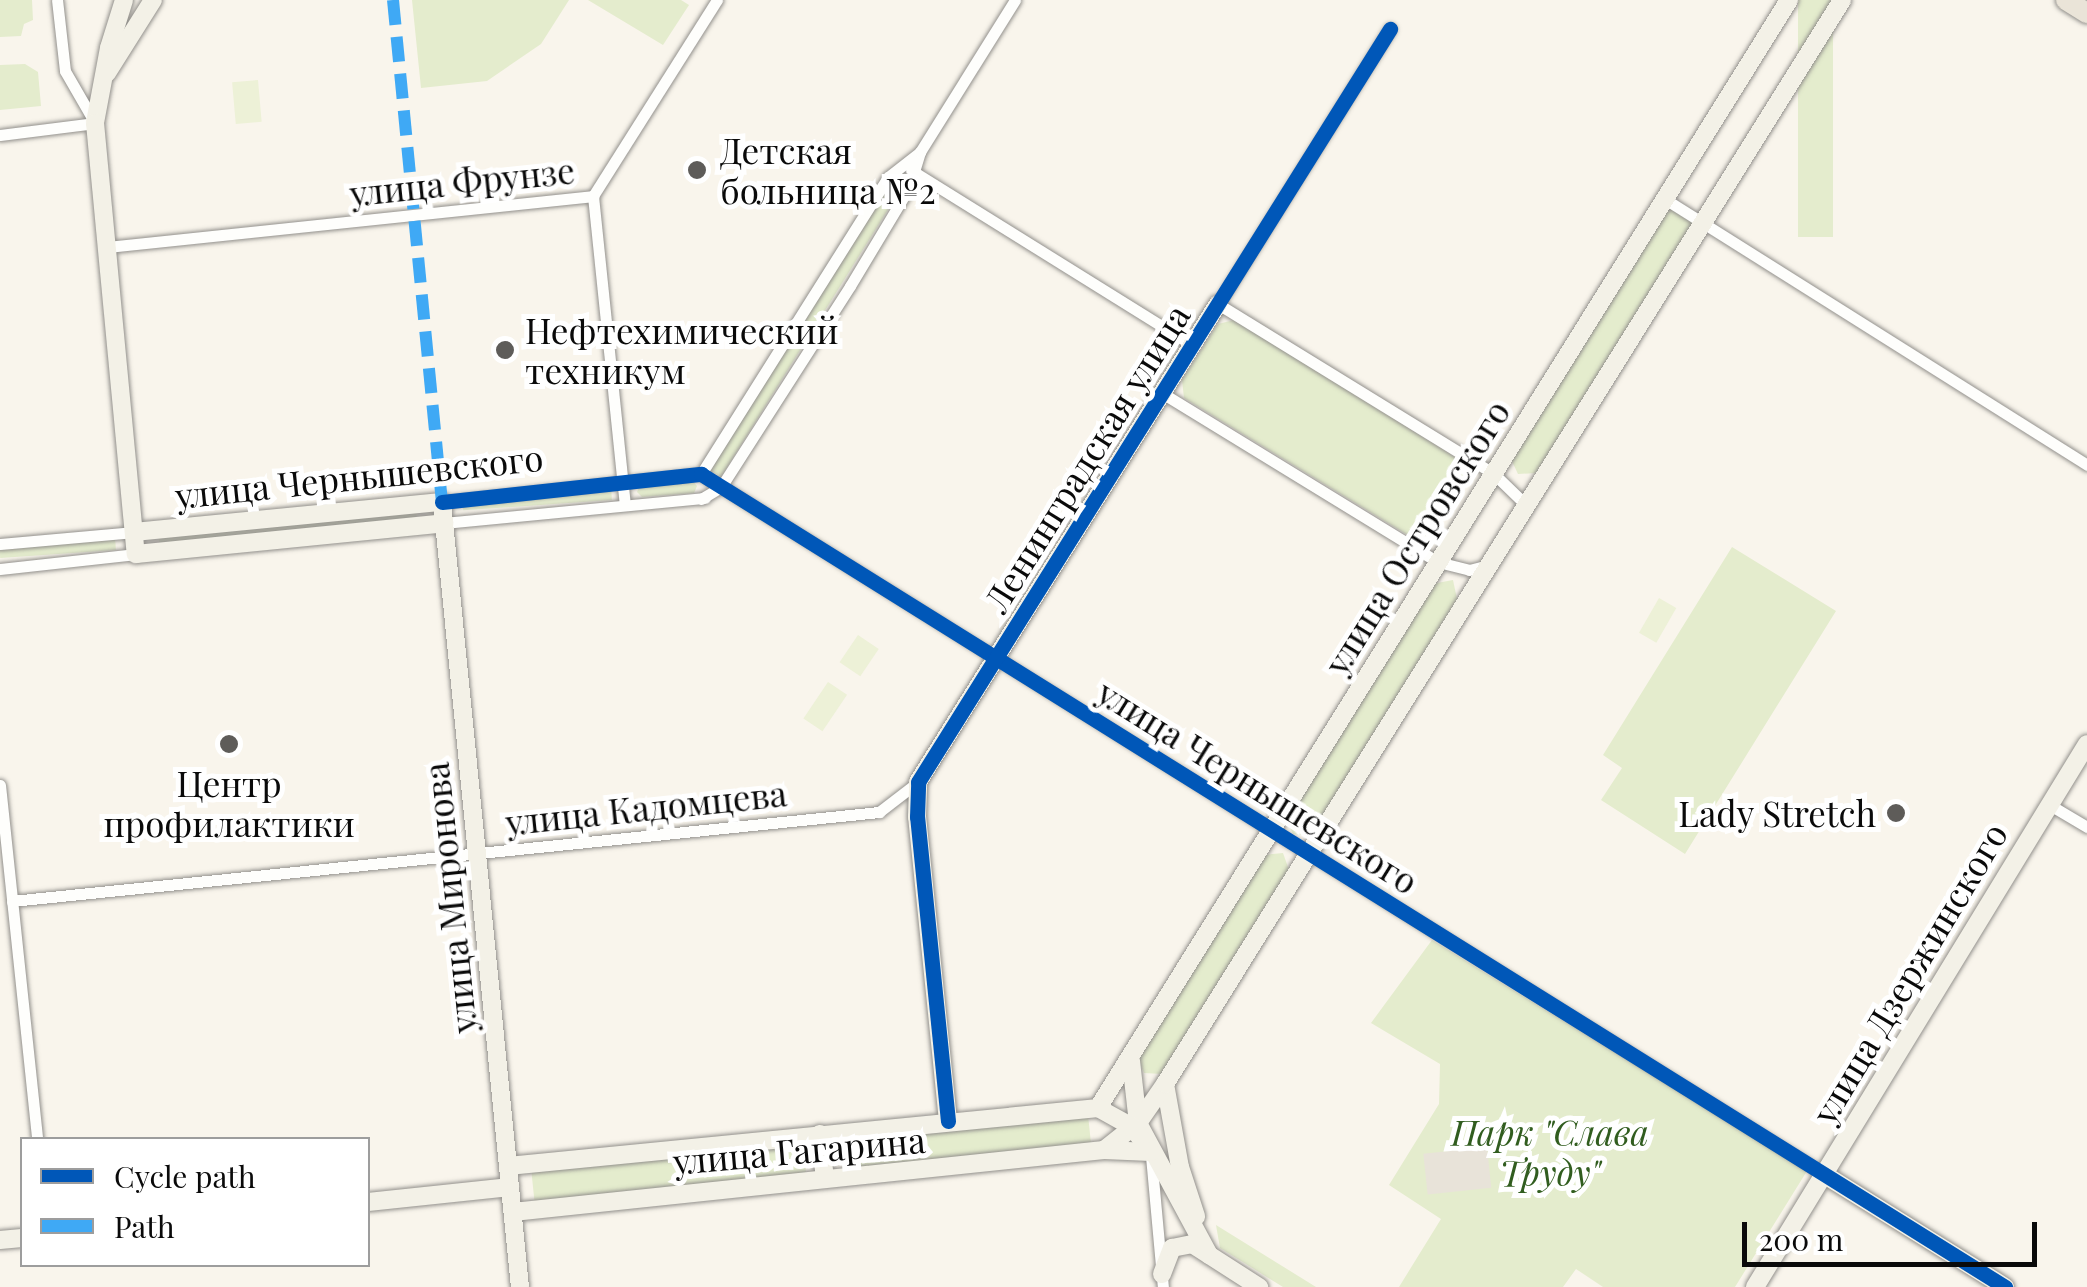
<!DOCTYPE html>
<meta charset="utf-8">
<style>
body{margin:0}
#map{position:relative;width:2087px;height:1287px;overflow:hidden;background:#f9f5ec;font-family:"Playfair Display",serif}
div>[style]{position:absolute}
.green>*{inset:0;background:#e4eccd;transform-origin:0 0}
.pitch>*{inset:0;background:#edf1d7;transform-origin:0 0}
.plaza>*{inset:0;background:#e8e3d9;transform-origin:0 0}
.roads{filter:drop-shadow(0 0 2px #92908c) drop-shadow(0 0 2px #92908c)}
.street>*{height:11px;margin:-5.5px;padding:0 5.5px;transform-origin:5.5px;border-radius:5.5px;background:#fefefc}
.secondary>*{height:18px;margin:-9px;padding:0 9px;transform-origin:9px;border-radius:9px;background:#f3f1e7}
.primary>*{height:20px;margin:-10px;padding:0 10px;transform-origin:10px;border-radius:10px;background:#eae4d8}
.quiet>*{height:12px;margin-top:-6px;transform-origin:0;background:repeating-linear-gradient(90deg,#3fa9f5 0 25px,transparent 0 37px)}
.cycleway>*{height:15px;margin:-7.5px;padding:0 7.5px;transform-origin:7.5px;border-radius:7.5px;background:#0057b8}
.dots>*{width:28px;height:28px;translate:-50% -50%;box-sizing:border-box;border:5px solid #fff;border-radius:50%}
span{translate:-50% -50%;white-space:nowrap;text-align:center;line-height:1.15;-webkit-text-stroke:10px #fff;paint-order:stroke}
.poi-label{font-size:35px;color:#0a0a0a}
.left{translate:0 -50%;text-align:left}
.right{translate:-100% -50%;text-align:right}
.street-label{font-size:35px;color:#0a0a0a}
.park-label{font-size:35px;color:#315d1f;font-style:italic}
.legend{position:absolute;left:20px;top:1137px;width:350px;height:130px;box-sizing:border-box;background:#fff;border:2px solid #9d9d9d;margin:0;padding:12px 18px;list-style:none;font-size:30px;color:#0a0a0a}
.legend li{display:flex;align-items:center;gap:20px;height:50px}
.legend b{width:50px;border:2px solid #9d9d9d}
.scale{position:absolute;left:1742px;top:1222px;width:295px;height:45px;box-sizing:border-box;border:5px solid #0a0a0a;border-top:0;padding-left:12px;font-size:30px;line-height:35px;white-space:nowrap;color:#0a0a0a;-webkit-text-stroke:8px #fff;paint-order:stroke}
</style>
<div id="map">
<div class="green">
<i style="clip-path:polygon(0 0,32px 0,33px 20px,24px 24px,21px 36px,0 37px)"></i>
<i style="clip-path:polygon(412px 0,569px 0,541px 44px,487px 81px,421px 88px)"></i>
<i style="clip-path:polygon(588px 0,681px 0,689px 5px,663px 45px)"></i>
<i style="left:1798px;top:0;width:35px;height:237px"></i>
<i style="clip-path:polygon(25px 64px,38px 72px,41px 106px,0 110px,0 65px)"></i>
<i style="left:890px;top:182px;width:13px;height:340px;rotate:32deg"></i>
<i style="clip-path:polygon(1670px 204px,1696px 219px,1537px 473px,1518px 474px,1510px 457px)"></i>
<i style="clip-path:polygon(1234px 320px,1463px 462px,1466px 474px,1428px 535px,1414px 539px,1184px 398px,1182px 380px,1218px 324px)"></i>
<i style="clip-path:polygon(692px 480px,697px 486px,694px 493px,642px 497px,637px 492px,640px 485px)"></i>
<i style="left:611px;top:487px;width:13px;height:149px;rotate:86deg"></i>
<i style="left:416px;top:508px;width:12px;height:259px;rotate:85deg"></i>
<i style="left:115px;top:537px;width:13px;height:116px;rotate:86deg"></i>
<i style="clip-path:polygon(1732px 547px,1836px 611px,1685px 854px,1601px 800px,1622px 768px,1603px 755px)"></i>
<i style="clip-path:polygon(1453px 580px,1457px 599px,1310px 836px,1293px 834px,1286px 820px,1432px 584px)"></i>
<i style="clip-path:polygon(1283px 853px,1289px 870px,1162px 1074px,1144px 1073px,1137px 1057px,1264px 855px)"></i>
<i style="clip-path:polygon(1432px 940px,1807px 1171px,1735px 1287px,1603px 1287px,1576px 1269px,1563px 1287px,1399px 1287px,1441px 1219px,1389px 1185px,1439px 1104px,1440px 1064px,1371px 1023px)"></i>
<i style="left:1088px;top:1115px;width:28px;height:250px;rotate:84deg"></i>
<i style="left:803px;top:1144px;width:29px;height:273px;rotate:84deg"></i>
<i style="clip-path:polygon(1216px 1225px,1316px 1287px,1283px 1287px,1220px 1248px)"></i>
</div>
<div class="pitch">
<i style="left:258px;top:80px;width:42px;height:26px;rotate:85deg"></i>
<i style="left:1659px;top:598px;width:20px;height:40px;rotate:30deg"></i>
<i style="left:858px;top:635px;width:25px;height:33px;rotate:34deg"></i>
<i style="left:828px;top:682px;width:23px;height:44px;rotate:34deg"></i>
</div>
<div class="plaza">
<i style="left:1487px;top:1147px;width:41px;height:64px;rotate:84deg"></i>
</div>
<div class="roads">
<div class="street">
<i style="left:1390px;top:29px;width:324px;rotate:122deg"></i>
<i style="left:1218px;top:304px;width:323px;rotate:31.6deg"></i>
<i style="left:1493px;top:473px;width:45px;rotate:44.1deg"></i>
<i style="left:0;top:135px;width:96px;rotate:-7.2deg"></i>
<i style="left:95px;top:123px;width:60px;rotate:-120deg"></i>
<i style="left:65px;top:71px;width:71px;rotate:-96.4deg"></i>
<i style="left:911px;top:170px;width:331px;rotate:31.9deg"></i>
<i style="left:593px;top:196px;width:310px;rotate:84.1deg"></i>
<i style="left:593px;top:196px;width:232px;rotate:-57.7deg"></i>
<i style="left:1665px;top:199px;width:499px;rotate:32.2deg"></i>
<i style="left:108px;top:247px;width:488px;rotate:-6deg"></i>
<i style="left:1162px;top:393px;width:324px;rotate:31.5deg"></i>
<i style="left:1438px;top:562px;width:32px;rotate:14deg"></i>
<i style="left:1469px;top:570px;width:16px;rotate:-14deg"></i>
<i style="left:701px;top:474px;width:351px;rotate:-57.8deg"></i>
<i style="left:888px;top:177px;width:41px;rotate:-38deg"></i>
<i style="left:701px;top:499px;width:23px;rotate:-31deg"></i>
<i style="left:721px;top:487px;width:239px;rotate:-57.3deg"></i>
<i style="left:850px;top:286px;width:114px;rotate:-59deg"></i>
<i style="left:909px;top:188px;width:38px;rotate:-73deg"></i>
<i style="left:920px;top:152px;width:179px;rotate:-58deg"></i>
<i style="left:442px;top:502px;width:261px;rotate:-6.2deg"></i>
<i style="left:701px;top:474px;width:1325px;rotate:31.95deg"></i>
<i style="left:444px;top:523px;width:262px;rotate:-5.5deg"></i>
<i style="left:0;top:544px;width:135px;rotate:-5.1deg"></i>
<i style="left:0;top:569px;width:137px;rotate:-6.3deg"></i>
<i style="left:0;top:785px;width:357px;rotate:84deg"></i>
<i style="left:2050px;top:805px;width:43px;rotate:30.7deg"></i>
<i style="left:12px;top:901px;width:872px;rotate:-5.86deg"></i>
<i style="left:879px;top:812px;width:49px;rotate:-37.6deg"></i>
<i style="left:1151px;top:1156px;width:132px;rotate:84.8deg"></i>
</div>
<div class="secondary">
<i style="left:124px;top:0;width:50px;rotate:107.4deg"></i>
<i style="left:109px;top:48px;width:76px;rotate:100.6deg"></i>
<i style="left:95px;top:123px;width:433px;rotate:84.6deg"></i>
<i style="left:136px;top:554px;width:310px;rotate:-5.7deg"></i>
<i style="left:107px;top:73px;width:86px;rotate:-57.8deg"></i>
<i style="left:134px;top:532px;width:309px;rotate:-5.6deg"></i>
<i style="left:442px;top:502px;width:789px;rotate:84.33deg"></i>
<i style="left:1131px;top:1061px;width:62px;rotate:83.6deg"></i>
<i style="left:1138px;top:1123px;width:150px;rotate:61.7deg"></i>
<i style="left:1165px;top:1084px;width:84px;rotate:79.8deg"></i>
<i style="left:1180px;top:1167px;width:52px;rotate:71.9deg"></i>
<i style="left:1098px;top:1108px;width:1306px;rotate:-58.05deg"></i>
<i style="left:948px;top:1121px;width:306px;rotate:-95.8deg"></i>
<i style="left:917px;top:817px;width:35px;rotate:-88deg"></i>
<i style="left:918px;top:782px;width:564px;rotate:-57.89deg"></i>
<i style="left:820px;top:1134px;width:45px;rotate:83.7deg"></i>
<i style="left:1104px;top:1150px;width:43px;rotate:-38.5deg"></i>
<i style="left:1138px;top:1123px;width:47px;rotate:-55.3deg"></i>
<i style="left:1165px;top:1084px;width:1278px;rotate:-58.01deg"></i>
<i style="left:508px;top:1166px;width:593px;rotate:-5.61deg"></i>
<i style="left:1098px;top:1108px;width:38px;rotate:29deg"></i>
<i style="left:1131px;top:1126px;width:33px;rotate:52deg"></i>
<i style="left:1825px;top:1175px;width:212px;rotate:31.9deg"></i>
<i style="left:368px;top:1202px;width:143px;rotate:-6deg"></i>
<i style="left:513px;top:1212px;width:594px;rotate:-5.99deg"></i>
<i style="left:1104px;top:1150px;width:47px;rotate:2.4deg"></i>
<i style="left:0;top:1240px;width:22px;rotate:-5deg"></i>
<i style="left:1162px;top:1274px;width:28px;rotate:-69deg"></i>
<i style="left:1172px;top:1248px;width:20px;rotate:-11deg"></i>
<i style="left:1192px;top:1244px;width:80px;rotate:32.7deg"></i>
<i style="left:1755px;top:1287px;width:636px;rotate:-58.56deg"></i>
</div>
<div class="primary">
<i style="left:2066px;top:0;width:25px;rotate:32deg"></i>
</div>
</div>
<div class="quiet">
<i style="left:393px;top:0;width:504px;rotate:84.43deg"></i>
</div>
<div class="cycleway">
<i style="left:442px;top:502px;width:261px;rotate:-6.2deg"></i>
<i style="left:701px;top:474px;width:1537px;rotate:31.94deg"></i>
<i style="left:948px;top:1121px;width:306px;rotate:-95.8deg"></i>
<i style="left:917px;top:817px;width:35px;rotate:-88deg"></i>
<i style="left:918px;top:782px;width:889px;rotate:-57.92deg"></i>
</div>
<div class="dots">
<i style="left:697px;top:170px;background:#5e5c59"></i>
<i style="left:505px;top:350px;background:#5e5c59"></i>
<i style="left:229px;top:744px;background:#5e5c59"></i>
<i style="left:1896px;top:813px;background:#5e5c59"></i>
</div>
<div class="poi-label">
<span class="left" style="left:720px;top:170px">Детская<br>больница №2</span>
<span class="left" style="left:525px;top:350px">Нефтехимический<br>техникум</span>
<span style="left:229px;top:803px">Центр<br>профилактики</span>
<span class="right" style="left:1876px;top:813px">Lady Stretch</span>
</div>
<div class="street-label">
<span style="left:462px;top:181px;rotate:-6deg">улица Фрунзе</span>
<span style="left:1086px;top:458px;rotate:-58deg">Ленинградская улица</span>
<span style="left:359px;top:476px;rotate:-6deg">улица Чернышевского</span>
<span style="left:1416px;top:537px;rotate:-58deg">улица Островского</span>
<span style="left:1258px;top:786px;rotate:32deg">улица Чернышевского</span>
<span style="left:646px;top:807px;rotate:-6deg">улица Кадомцева</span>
<span style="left:449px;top:898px;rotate:-96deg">улица Миронова</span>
<span style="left:1909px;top:973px;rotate:-59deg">улица Дзержинского</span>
<span style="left:799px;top:1150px;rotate:-5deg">улица Гагарина</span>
</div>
<div class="park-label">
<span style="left:1550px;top:1152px">Парк "Слава<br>Труду"</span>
</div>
<ul class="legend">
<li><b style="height:12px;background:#0057b8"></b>Cycle path</li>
<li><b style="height:12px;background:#3fa9f5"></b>Path</li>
</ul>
<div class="scale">200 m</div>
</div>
